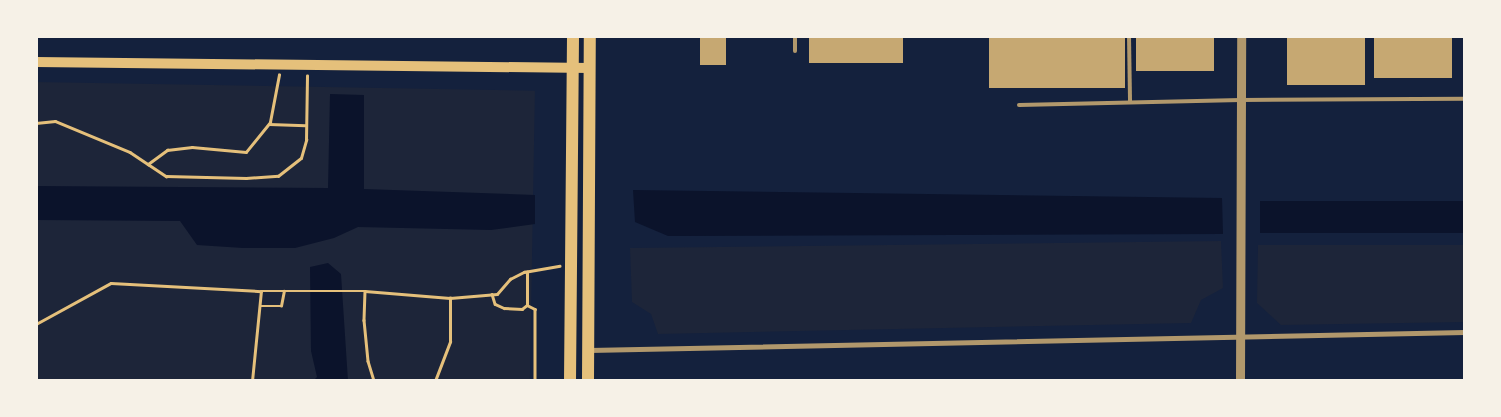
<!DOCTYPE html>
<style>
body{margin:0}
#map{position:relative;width:1501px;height:417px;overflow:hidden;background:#14213d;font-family:Poppins,sans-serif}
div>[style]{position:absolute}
.green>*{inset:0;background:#1d2539;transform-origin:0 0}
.water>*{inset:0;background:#0b132b;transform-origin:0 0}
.building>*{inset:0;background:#c6a872;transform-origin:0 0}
.path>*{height:2.5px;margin:-1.25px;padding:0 1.25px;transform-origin:1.25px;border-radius:1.25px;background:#e5c07b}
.service>*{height:4px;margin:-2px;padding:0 2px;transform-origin:2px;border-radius:2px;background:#b1986c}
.minor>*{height:5px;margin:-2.5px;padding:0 2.5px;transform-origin:2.5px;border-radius:2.5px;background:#b1986c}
.tertiary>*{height:9px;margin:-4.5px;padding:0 4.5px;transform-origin:4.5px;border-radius:4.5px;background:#b1986c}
.secondary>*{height:10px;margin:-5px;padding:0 5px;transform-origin:5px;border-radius:5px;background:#e5c07b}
.primary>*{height:12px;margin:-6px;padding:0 6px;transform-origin:6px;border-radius:6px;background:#e5c07b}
span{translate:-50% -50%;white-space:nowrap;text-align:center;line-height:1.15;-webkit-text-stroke:5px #f6f1e7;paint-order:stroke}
.frame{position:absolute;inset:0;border:38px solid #f6f1e7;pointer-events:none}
</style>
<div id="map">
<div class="green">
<i style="left:36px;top:82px;width:499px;height:299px;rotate:1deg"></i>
<i style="clip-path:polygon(1221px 241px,1223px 288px,1201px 300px,1191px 323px,658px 334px,651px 314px,632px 302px,630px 248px)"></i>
<i style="clip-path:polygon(1258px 245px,1465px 245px,1465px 322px,1281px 325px,1257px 303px)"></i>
</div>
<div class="water">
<i style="clip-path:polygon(330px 94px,364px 95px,364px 189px,535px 195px,535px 224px,491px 230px,358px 227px,334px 238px,295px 248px,243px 248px,197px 245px,180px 221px,36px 220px,36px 186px,328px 188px)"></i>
<i style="clip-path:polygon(633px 190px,1222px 198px,1223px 234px,668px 236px,635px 222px)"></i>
<i style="left:1260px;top:201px;width:205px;height:32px"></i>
<i style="clip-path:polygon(328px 263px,341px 274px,348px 381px,313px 381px,317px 377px,311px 351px,310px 267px)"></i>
</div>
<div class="building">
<i style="left:700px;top:36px;width:26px;height:29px"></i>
<i style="left:809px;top:36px;width:94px;height:27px"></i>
<i style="left:989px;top:36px;width:136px;height:52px"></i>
<i style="left:1136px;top:36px;width:78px;height:35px"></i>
<i style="left:1287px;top:36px;width:78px;height:49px"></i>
<i style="left:1374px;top:36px;width:78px;height:42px"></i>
</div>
<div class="path">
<i style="left:36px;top:123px;width:19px;rotate:-6deg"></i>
<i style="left:55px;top:121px;width:81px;rotate:22.5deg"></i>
<i style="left:130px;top:152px;width:22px;rotate:34deg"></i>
<i style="left:148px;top:164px;width:24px;rotate:-36deg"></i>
<i style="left:167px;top:150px;width:25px;rotate:-7deg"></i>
<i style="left:192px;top:147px;width:54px;rotate:5.3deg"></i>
<i style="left:246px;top:152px;width:38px;rotate:-51deg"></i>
<i style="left:270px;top:122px;width:48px;rotate:-79.2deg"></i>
<i style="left:269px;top:124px;width:36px;rotate:2deg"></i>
<i style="left:148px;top:164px;width:22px;rotate:34deg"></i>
<i style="left:166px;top:176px;width:80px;rotate:1.4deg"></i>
<i style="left:246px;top:178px;width:32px;rotate:-4deg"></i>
<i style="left:278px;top:176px;width:29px;rotate:-38deg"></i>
<i style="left:301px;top:158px;width:19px;rotate:-74deg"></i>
<i style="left:306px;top:140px;width:64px;rotate:-89.1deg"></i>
<i style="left:365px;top:291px;width:29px;rotate:92deg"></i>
<i style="left:364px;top:320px;width:41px;rotate:84.4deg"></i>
<i style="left:368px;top:361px;width:21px;rotate:73deg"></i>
<i style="left:492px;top:294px;width:10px;rotate:73deg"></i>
<i style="left:495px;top:304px;width:10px;rotate:24deg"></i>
<i style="left:504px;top:308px;width:18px;rotate:3deg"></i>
<i style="left:522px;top:309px;width:6px;rotate:-39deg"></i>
<i style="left:527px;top:305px;width:33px;rotate:-90deg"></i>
<i style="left:527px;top:305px;width:9px;rotate:27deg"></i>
<i style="left:535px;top:309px;width:72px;rotate:90deg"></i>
<i style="left:260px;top:306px;width:21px"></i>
<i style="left:281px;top:306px;width:15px;rotate:-79deg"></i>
<i style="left:36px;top:324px;width:85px;rotate:-28.7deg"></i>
<i style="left:111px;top:283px;width:150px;rotate:3.1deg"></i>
<i style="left:261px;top:291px;width:104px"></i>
<i style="left:365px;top:291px;width:85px;rotate:4.7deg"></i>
<i style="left:450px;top:298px;width:47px;rotate:-4.9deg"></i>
<i style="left:497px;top:294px;width:20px;rotate:-49deg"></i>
<i style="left:510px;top:279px;width:16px;rotate:-27deg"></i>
<i style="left:524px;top:272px;width:36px;rotate:-10deg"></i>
<i style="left:252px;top:381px;width:90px;rotate:-84.3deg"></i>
<i style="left:435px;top:381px;width:42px;rotate:-69deg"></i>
<i style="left:450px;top:342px;width:44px;rotate:-90deg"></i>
</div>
<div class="service">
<i style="left:1129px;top:36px;width:66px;rotate:89.1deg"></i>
<i style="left:795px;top:51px;width:15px;rotate:-90deg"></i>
<i style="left:1019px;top:105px;width:222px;rotate:-1.3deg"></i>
<i style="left:1241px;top:100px;width:224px;rotate:-0.3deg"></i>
</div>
<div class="minor">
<i style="left:589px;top:350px;width:876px;rotate:-1.18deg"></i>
</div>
<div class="tertiary">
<i style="left:1240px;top:381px;width:345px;rotate:-89.8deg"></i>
</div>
<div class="secondary">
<i style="left:36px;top:62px;width:554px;rotate:0.62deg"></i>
</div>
<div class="primary">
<i style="left:570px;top:381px;width:345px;rotate:-89.5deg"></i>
<i style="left:588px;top:381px;width:345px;rotate:-89.7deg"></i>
</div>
<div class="frame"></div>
</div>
